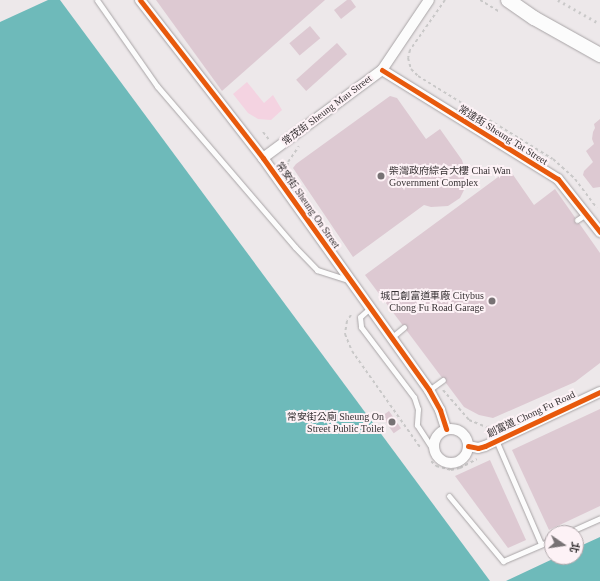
<!DOCTYPE html>
<meta charset="utf-8">
<style>
body{margin:0}
#map{position:relative;width:600px;height:581px;overflow:hidden;background:#ede8ea;font-family:"Times New Roman","Noto Sans TC",serif}
div>[style]{position:absolute}
.green>*{inset:0;background:#f4d3e1}
.water>*{inset:0;background:#6ebaba}
.building>*{inset:0;background:#ddc9d2;transform-origin:0 0}
.path>*{height:2px;margin-top:-1px;transform-origin:0;background:repeating-linear-gradient(90deg,#c9c8c8 0 3px,transparent 0 6px)}
.roads{filter:drop-shadow(0 0 1px #a8a4a6) drop-shadow(0 0 1px #a8a4a6)}
.lane>*{height:5px;margin:-2.5px;padding:0 2.5px;transform-origin:2.5px;border-radius:2.5px;background:#fcfcfc}
.street>*{height:10px;margin:-5px;padding:0 5px;transform-origin:5px;border-radius:5px;background:#fcfcfc}
.street>.ring{margin:-5px;padding:0;box-sizing:content-box;background:none;border:10px solid #fcfcfc;border-radius:50%}
.secondary>*{height:14px;margin:-7px;padding:0 7px;transform-origin:7px;border-radius:7px;background:#fcfcfc}
.rail>*{height:3px;margin-top:-1.5px;transform-origin:0;background:repeating-linear-gradient(90deg,#c9c8c8 0 2px,transparent 0 6px)}
.cycleway>*{height:5px;margin:-2.5px;padding:0 2.5px;transform-origin:2.5px;border-radius:2.5px;background:#e8590c}
.dots>*{width:11px;height:11px;translate:-50% -50%;box-sizing:border-box;border:2px solid #fdf2f6;border-radius:50%}
span{translate:-50% -50%;white-space:nowrap;text-align:center;line-height:1.15;-webkit-text-stroke:4px #fdf2f6;paint-order:stroke}
.street-label{font-size:10px;color:#383335}
.poi-label{font-size:10px;color:#383335}
.left{translate:0 -50%;text-align:left}
.right{translate:-100% -50%;text-align:right}
.north{position:absolute;left:544px;top:525px;width:40px;height:40px;box-sizing:border-box;background:#fdf2f6;border:1px solid #aea6a9;border-radius:50%;rotate:103deg;font-size:11px;font-weight:700;line-height:16px;text-align:center;color:#383335}
.north::after{content:'';display:block;margin:auto;width:14px;height:18px;background:#777274;clip-path:polygon(50% 0,100% 100%,50% 72%,0 100%)}
</style>
<div id="map">
<div class="green">
<i style="clip-path:polygon(247px 82px,264px 103px,273px 95px,282px 110px,271px 120px,258px 119px,248px 113px,233px 94px)"></i>
</div>
<div class="water">
<i style="clip-path:polygon(48px 0,60px 0,490px 581px,0 581px,0 22px)"></i>
<i style="clip-path:polygon(600px 537px,600px 581px,506px 581px,557px 557px,576px 557px,576px 548px)"></i>
</div>
<div class="building">
<i style="clip-path:polygon(156px 0,325px 0,222px 91px)"></i>
<i style="clip-path:polygon(347px 0,351px 0,356px 7px,341px 19px,334px 10px)"></i>
<i style="left:310px;top:26px;width:16px;height:27px;rotate:50deg"></i>
<i style="left:337px;top:43px;width:15px;height:55px;rotate:48deg"></i>
<i style="clip-path:polygon(390px 96px,397px 98px,426px 139px,440px 129px,462px 160px,465px 170px,464px 190px,460px 198px,448px 206px,431px 207px,424px 205px,353px 257px,293px 168px,296px 164px)"></i>
<i style="clip-path:polygon(600px 119px,600px 187px,593px 188px,583px 175px,584px 171px,593px 162px,586px 151px,594px 144px,592px 139px,593px 132px,595px 128px,594px 124px)"></i>
<i style="clip-path:polygon(509px 169px,534px 205px,555px 189px,600px 253px,600px 363px,575px 382px,493px 418px,479px 415px,464px 407px,365px 275px)"></i>
<i style="clip-path:polygon(600px 409px,600px 506px,549px 530px,512px 450px)"></i>
<i style="left:389px;top:411px;width:21px;height:9px;rotate:55deg"></i>
<i style="clip-path:polygon(490px 460px,526px 540px,508px 548px,455px 476px)"></i>
</div>
<div class="path">
<i style="left:445px;top:0;width:61px;rotate:125deg"></i>
<i style="left:410px;top:50px;width:8px;rotate:104deg"></i>
<i style="left:408px;top:58px;width:11px;rotate:75deg"></i>
<i style="left:411px;top:69px;width:10px;rotate:45deg"></i>
<i style="left:418px;top:76px;width:158px;rotate:31.6deg"></i>
<i style="left:553px;top:159px;width:30px;rotate:42deg"></i>
<i style="left:575px;top:179px;width:36px;rotate:53deg"></i>
<i style="left:480px;top:0;width:23px;rotate:31deg"></i>
<i style="left:263px;top:132px;width:11px;rotate:52deg"></i>
<i style="left:287px;top:172px;width:10px;rotate:-84deg"></i>
<i style="left:288px;top:162px;width:19px;rotate:-55deg"></i>
<i style="left:351px;top:315px;width:7px;rotate:124deg"></i>
<i style="left:347px;top:321px;width:13px;rotate:99deg"></i>
<i style="left:345px;top:334px;width:18px;rotate:68deg"></i>
<i style="left:352px;top:351px;width:118px;rotate:54.7deg"></i>
<i style="left:443px;top:390px;width:40px;rotate:49deg"></i>
<i style="left:469px;top:420px;width:18px;rotate:22deg"></i>
<i style="left:486px;top:427px;width:13px;rotate:-4deg"></i>
<i style="left:431px;top:461px;width:7px;rotate:45deg"></i>
<i style="left:436px;top:466px;width:16px;rotate:15deg"></i>
<i style="left:451px;top:470px;width:9px;rotate:-13deg"></i>
<i style="left:460px;top:468px;width:19px;rotate:-28deg"></i>
</div>
<div class="roads">
<div class="lane">
<i style="left:97px;top:0;width:105px;rotate:55.1deg"></i>
<i style="left:157px;top:86px;width:212px;rotate:49.4deg"></i>
<i style="left:295px;top:247px;width:32px;rotate:46deg"></i>
<i style="left:317px;top:270px;width:33px;rotate:18deg"></i>
<i style="left:577px;top:220px;width:11px;rotate:-34deg"></i>
<i style="left:370px;top:308px;width:13px;rotate:138deg"></i>
<i style="left:360px;top:317px;width:10px;rotate:84deg"></i>
<i style="left:361px;top:327px;width:88px;rotate:52.9deg"></i>
<i style="left:414px;top:397px;width:13px;rotate:72deg"></i>
<i style="left:418px;top:409px;width:16px;rotate:94deg"></i>
<i style="left:417px;top:425px;width:35px;rotate:57deg"></i>
<i style="left:391px;top:338px;width:17px;rotate:-40deg"></i>
<i style="left:429px;top:390px;width:17px;rotate:-36deg"></i>
<i style="left:496px;top:440px;width:113px;rotate:66.6deg"></i>
<i style="left:449px;top:496px;width:85px;rotate:50.3deg"></i>
<i style="left:503px;top:561px;width:53px;rotate:-23.2deg"></i>
<i style="left:567px;top:533px;width:36px;rotate:-24deg"></i>
</div>
<div class="street">
<i style="left:140px;top:0;width:200px;rotate:52.1deg"></i>
<i style="left:263px;top:158px;width:285px;rotate:54.4deg"></i>
<i style="left:429px;top:390px;width:23px;rotate:61deg"></i>
<i style="left:440px;top:410px;width:20px;rotate:72deg"></i>
<i style="left:382px;top:70px;width:207px;rotate:31.8deg"></i>
<i style="left:558px;top:179px;width:68px;rotate:51.6deg"></i>
<i style="left:263px;top:158px;width:148px;rotate:-36.5deg"></i>
<i style="left:382px;top:70px;width:84px;rotate:-56.1deg"></i>
<i class="ring" style="left:434px;top:429px;width:24px;height:24px"></i>
<i style="left:468px;top:446px;width:10px;rotate:11deg"></i>
<i style="left:478px;top:448px;width:7px;rotate:-16deg"></i>
<i style="left:485px;top:446px;width:127px;rotate:-25.2deg"></i>
</div>
<div class="secondary">
<i style="left:508px;top:0;width:32px;rotate:35deg"></i>
<i style="left:534px;top:18px;width:76px;rotate:29.3deg"></i>
</div>
</div>
<div class="rail">
<i style="left:558px;top:0;width:48px;rotate:29.7deg"></i>
</div>
<div class="cycleway">
<i style="left:140px;top:0;width:200px;rotate:52.1deg"></i>
<i style="left:263px;top:158px;width:285px;rotate:54.4deg"></i>
<i style="left:429px;top:390px;width:23px;rotate:61deg"></i>
<i style="left:440px;top:410px;width:20px;rotate:72deg"></i>
<i style="left:382px;top:70px;width:207px;rotate:31.8deg"></i>
<i style="left:558px;top:179px;width:68px;rotate:51.6deg"></i>
<i style="left:468px;top:446px;width:10px;rotate:11deg"></i>
<i style="left:478px;top:448px;width:7px;rotate:-16deg"></i>
<i style="left:485px;top:446px;width:127px;rotate:-25.2deg"></i>
</div>
<div class="dots">
<i style="left:381px;top:176px;background:#777274"></i>
<i style="left:492px;top:301px;background:#777274"></i>
<i style="left:392px;top:422px;background:#777274"></i>
</div>
<div class="street-label">
<span style="left:327px;top:110px;rotate:-37deg">常茂街 Sheung Mau Street</span>
<span style="left:503px;top:135px;rotate:32deg">常達街 Sheung Tat Street</span>
<span style="left:308px;top:205px;rotate:55deg">常安街 Sheung On Street</span>
<span style="left:531px;top:414px;rotate:-25deg">創富道 Chong Fu Road</span>
</div>
<div class="poi-label">
<span class="left" style="left:389px;top:176px">柴灣政府綜合大樓 Chai Wan<br>Government Complex</span>
<span class="right" style="left:484px;top:301px">城巴創富道車廠 Citybus<br>Chong Fu Road Garage</span>
<span class="right" style="left:384px;top:422px">常安街公廁 Sheung On<br>Street Public Toilet</span>
</div>
<div class="north">北</div>
</div>
